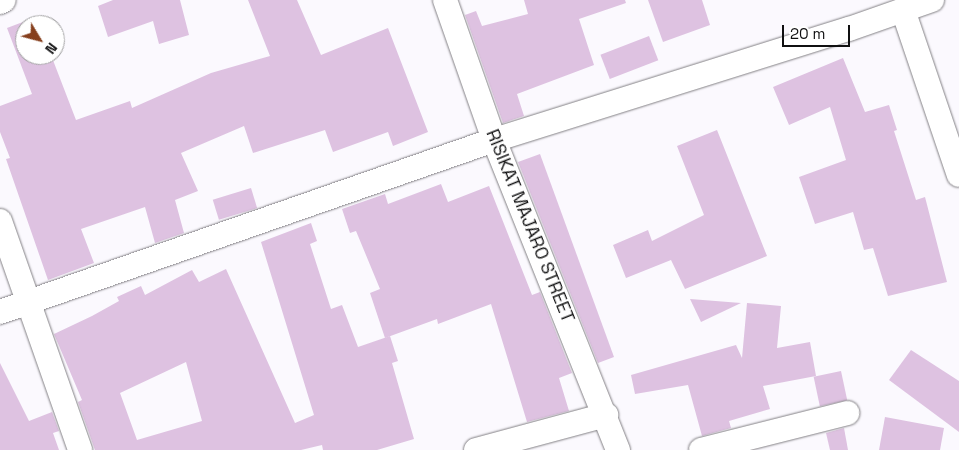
<!DOCTYPE html>
<style>
body{margin:0}
#map{position:relative;width:959px;height:450px;overflow:hidden;background:#fbf9fe;font-family:"Space Grotesk",sans-serif}
div>[style]{position:absolute}
.building>*{inset:0;background:#dec2e1;transform-origin:0 0}
.roads{filter:drop-shadow(0 0 1px #838185) drop-shadow(0 0 1px #838185)}
.street>*{height:24px;margin:-12px;padding:0 12px;transform-origin:12px;border-radius:12px;background:#fff}
span{translate:-50% -50%;white-space:nowrap;text-align:center;line-height:1.15;-webkit-text-stroke:4px #fff;paint-order:stroke}
.street-label{font-size:18px;color:#101011}
.north{position:absolute;left:15px;top:15px;width:50px;height:50px;box-sizing:border-box;background:#fff;border:1px solid #9f9fa0;border-radius:50%;rotate:127deg;font-size:14px;font-weight:700;line-height:20px;text-align:center;color:#101011}
.north::after{content:'';display:block;margin:auto;width:18px;height:22px;background:#863f1d;clip-path:polygon(50% 0,100% 100%,50% 72%,0 100%)}
.scale{position:absolute;left:782px;top:25px;width:68px;height:22px;box-sizing:border-box;border:2px solid #101011;border-top:0;padding-left:6px;font-size:15px;line-height:18px;white-space:nowrap;color:#101011;-webkit-text-stroke:4px #fff;paint-order:stroke}
</style>
<div id="map">
<div class="building">
<i style="clip-path:polygon(113px 0,180px 0,189px 35px,159px 44px,153px 21px,108px 37px,98px 6px)"></i>
<i style="clip-path:polygon(248px 0,297px 0,321px 55px,388px 28px,428px 132px,393px 146px,388px 132px,333px 152px,325px 130px,253px 153px,244px 126px,181px 153px,198px 191px,175px 200px,184px 233px,155px 243px,145px 207px,81px 229px,94px 263px,48px 280px,6px 159px,10px 158px,0 132px,0 106px,32px 94px,7px 28px,36px 17px,39px 25px,25px 25px,25px 55px,51px 55px,76px 120px,130px 101px,132px 108px,211px 73px,270px 56px)"></i>
<i style="clip-path:polygon(524px 0,625px 0,626px 3px,579px 19px,594px 65px,517px 94px,524px 116px,503px 123px,465px 15px,476px 11px,482px 26px,528px 14px)"></i>
<i style="clip-path:polygon(648px 0,702px 0,710px 25px,663px 42px)"></i>
<i style="left:649px;top:36px;width:26px;height:52px;rotate:69deg"></i>
<i style="clip-path:polygon(843px 58px,865px 112px,889px 105px,897px 130px,894px 131px,916px 200px,925px 197px,947px 282px,888px 296px,873px 248px,864px 250px,853px 212px,815px 224px,799px 177px,846px 160px,830px 107px,789px 125px,773px 87px)"></i>
<i style="clip-path:polygon(717px 130px,767px 256px,685px 289px,671px 260px,626px 278px,613px 245px,648px 230px,652px 241px,704px 215px,677px 146px)"></i>
<i style="clip-path:polygon(540px 154px,614px 357px,598px 363px,518px 162px)"></i>
<i style="clip-path:polygon(441px 184px,448px 202px,489px 186px,532px 295px,540px 292px,572px 373px,559px 378px,569px 411px,527px 422px,491px 304px,438px 324px,437px 319px,385px 338px,370px 293px,380px 289px,356px 231px,350px 233px,342px 209px,385px 194px,388px 204px)"></i>
<i style="left:251px;top:188px;width:21px;height:40px;rotate:73deg"></i>
<i style="clip-path:polygon(evenodd,311px 223px,317px 241px,310px 244px,331px 309px,342px 305px,358px 347px,390px 336px,398px 361px,392px 363px,414px 439px,377px 450px,323px 450px,322px 445px,301px 450px,95px 450px,78px 402px,82px 400px,54px 334px,92px 316px,119px 301px,117px 297px,141px 286px,145px 295px,192px 270px,199px 282px,226px 269px,295px 423px,314px 415px,261px 242px,311px 223px,186px 362px,202px 421px,137px 440px,120px 393px,186px 362px)"></i>
<i style="clip-path:polygon(690px 299px,741px 303px,701px 322px)"></i>
<i style="clip-path:polygon(747px 303px,781px 306px,777px 348px,810px 342px,816px 376px,763px 386px,770px 409px,729px 421px,731px 428px,702px 436px,688px 385px,635px 394px,631px 375px,736px 345px,742px 358px)"></i>
<i style="clip-path:polygon(911px 350px,959px 381px,959px 432px,889px 380px)"></i>
<i style="clip-path:polygon(0 363px,29px 421px,52px 412px,59px 431px,53px 433px,59px 450px,0 450px)"></i>
<i style="left:841px;top:371px;width:30px;height:28px;rotate:78deg"></i>
<i style="clip-path:polygon(885px 417px,944px 428px,940px 450px,879px 450px)"></i>
<i style="clip-path:polygon(844px 428px,848px 450px,830px 450px,826px 433px)"></i>
</div>
<div class="roads">
<div class="street">
<i style="left:445px;top:0;width:148px;rotate:70.7deg"></i>
<i style="left:494px;top:140px;width:334px;rotate:68.2deg"></i>
<i style="left:0;top:2px;width:4px;rotate:-27deg"></i>
<i style="left:903px;top:10px;width:174px;rotate:71.3deg"></i>
<i style="left:0;top:221px;width:243px;rotate:70.7deg"></i>
<i style="left:0;top:312px;width:523px;rotate:-19.2deg"></i>
<i style="left:494px;top:140px;width:372px;rotate:-17.4deg"></i>
<i style="left:849px;top:29px;width:88px;rotate:-19.3deg"></i>
<i style="left:476px;top:450px;width:135px;rotate:-15.1deg"></i>
<i style="left:701px;top:450px;width:151px;rotate:-14.2deg"></i>
</div>
</div>
<div class="street-label">
<span style="left:530px;top:226px;rotate:68deg">RISIKAT MAJARO STREET</span>
</div>
<div class="north">N</div>
<div class="scale">20 m</div>
</div>
